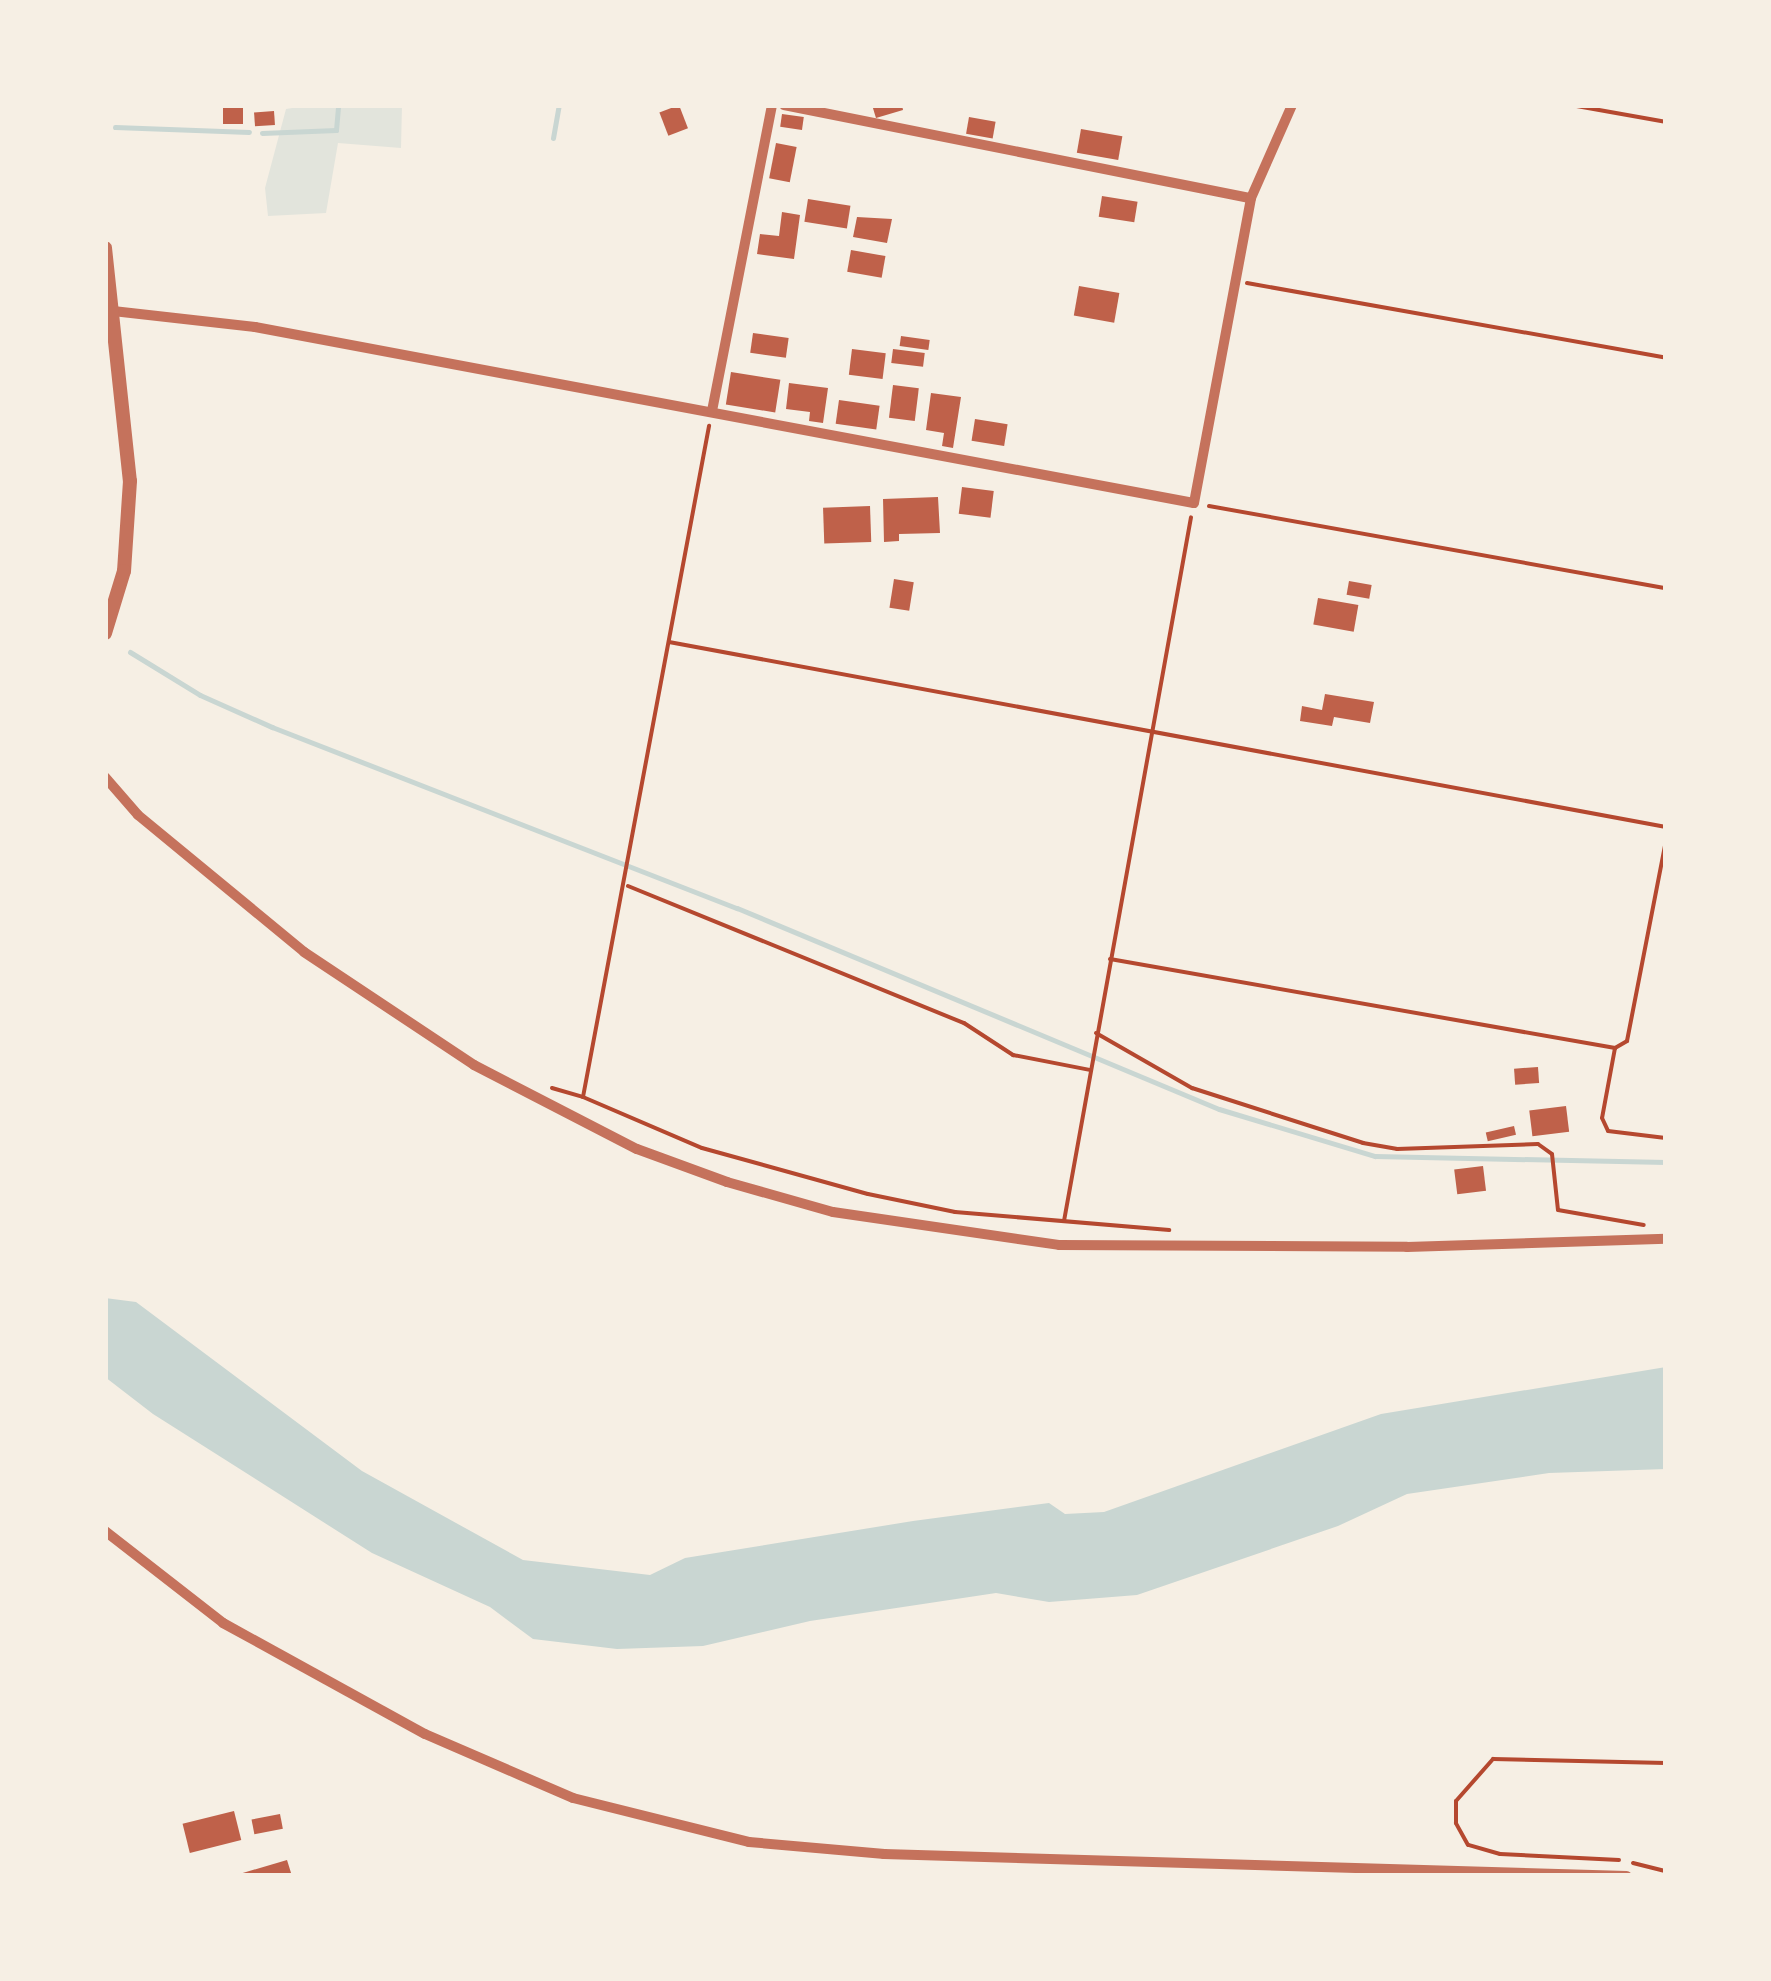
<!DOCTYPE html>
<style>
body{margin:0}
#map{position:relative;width:1771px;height:1981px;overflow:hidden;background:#f6efe4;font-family:Spectral,serif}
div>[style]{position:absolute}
.green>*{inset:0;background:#e2e4dc}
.water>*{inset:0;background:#c9d6d2}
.stream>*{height:5px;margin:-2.5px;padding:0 2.5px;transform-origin:2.5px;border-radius:2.5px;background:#c9d6d2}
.building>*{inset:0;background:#bf614a;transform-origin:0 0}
.path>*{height:4px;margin:-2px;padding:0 2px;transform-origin:2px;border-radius:2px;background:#b5482f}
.minor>*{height:10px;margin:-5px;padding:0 5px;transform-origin:5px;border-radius:5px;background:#c5725c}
.tertiary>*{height:14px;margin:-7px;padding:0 7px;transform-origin:7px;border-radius:7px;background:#c5725c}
span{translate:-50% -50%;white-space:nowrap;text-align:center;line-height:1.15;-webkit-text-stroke:10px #f6efe4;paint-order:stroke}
.frame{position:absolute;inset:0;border:108px solid #f6efe4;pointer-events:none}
</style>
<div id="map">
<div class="green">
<i style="clip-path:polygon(311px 105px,402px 105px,401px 148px,338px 143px,326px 213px,268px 216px,265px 188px,286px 109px)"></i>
</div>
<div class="water">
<i style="clip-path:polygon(105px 1298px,136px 1302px,362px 1471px,523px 1560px,650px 1575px,685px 1558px,913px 1521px,1049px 1503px,1065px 1514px,1104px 1512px,1381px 1414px,1666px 1367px,1666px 1469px,1549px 1473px,1407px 1494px,1338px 1526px,1137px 1595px,1049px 1602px,996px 1593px,810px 1621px,703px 1646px,617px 1649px,533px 1639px,490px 1607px,372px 1553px,153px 1414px,105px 1377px)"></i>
</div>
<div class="stream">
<i style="left:115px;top:127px;width:134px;rotate:2.1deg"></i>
<i style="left:262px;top:133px;width:74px;rotate:-2.3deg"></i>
<i style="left:336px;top:130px;width:25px;rotate:-85deg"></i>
<i style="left:553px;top:138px;width:34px;rotate:-80deg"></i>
<i style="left:130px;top:652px;width:82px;rotate:31.6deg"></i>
<i style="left:200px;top:695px;width:79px;rotate:24deg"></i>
<i style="left:272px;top:727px;width:499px;rotate:21.3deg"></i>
<i style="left:737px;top:908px;width:522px;rotate:22.64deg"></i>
<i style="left:1219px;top:1109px;width:163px;rotate:16.8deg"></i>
<i style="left:1375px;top:1156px;width:291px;rotate:1.2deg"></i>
</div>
<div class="building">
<i style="left:679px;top:105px;width:25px;height:21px;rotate:69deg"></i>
<i style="clip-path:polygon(872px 105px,902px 105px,903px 110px,876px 118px)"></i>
<i style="left:223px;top:106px;width:20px;height:18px"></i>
<i style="left:274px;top:111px;width:14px;height:20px;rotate:86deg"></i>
<i style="left:782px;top:114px;width:22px;height:13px;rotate:8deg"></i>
<i style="left:969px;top:117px;width:27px;height:17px;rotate:10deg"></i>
<i style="left:1081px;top:129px;width:42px;height:24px;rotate:10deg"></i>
<i style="left:776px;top:143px;width:21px;height:36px;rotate:11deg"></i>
<i style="left:1102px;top:196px;width:36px;height:21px;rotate:9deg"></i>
<i style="left:808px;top:199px;width:43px;height:23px;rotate:9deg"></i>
<i style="clip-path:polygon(782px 212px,800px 215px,794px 259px,757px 254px,760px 234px,779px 236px)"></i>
<i style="clip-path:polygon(857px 217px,892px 219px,887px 243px,853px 237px)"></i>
<i style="left:851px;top:250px;width:35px;height:22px;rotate:10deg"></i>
<i style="left:1079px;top:286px;width:41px;height:30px;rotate:10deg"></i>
<i style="left:753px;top:333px;width:36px;height:20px;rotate:8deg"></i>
<i style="left:901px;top:336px;width:29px;height:10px;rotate:8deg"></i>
<i style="left:852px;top:349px;width:34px;height:26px;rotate:7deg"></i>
<i style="left:893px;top:349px;width:32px;height:14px;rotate:7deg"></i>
<i style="left:731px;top:372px;width:50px;height:33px;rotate:9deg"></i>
<i style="clip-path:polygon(789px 383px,828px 388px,823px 423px,809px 421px,810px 412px,786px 409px)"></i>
<i style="left:893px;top:385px;width:26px;height:33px;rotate:7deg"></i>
<i style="clip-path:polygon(931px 393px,961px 397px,953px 448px,942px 446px,944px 433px,926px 430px)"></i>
<i style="left:839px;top:400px;width:41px;height:24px;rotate:8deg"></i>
<i style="left:975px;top:419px;width:33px;height:22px;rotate:9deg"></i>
<i style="left:962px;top:487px;width:32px;height:27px;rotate:7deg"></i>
<i style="clip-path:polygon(938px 497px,940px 533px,899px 534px,899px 541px,884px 542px,883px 499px)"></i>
<i style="left:870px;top:506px;width:36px;height:47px;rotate:88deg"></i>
<i style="left:894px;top:579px;width:20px;height:29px;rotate:9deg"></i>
<i style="left:1349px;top:581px;width:23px;height:14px;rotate:10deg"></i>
<i style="left:1318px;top:598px;width:41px;height:27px;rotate:10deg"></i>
<i style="clip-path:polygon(1325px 694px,1374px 702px,1370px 723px,1334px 717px,1332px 726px,1300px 721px,1302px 706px,1322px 710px)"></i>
<i style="left:1538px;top:1067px;width:16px;height:24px;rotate:86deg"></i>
<i style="left:1566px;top:1106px;width:26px;height:37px;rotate:83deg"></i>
<i style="left:1514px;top:1126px;width:9px;height:29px;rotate:77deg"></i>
<i style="left:1483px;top:1166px;width:25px;height:29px;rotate:83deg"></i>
<i style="left:234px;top:1811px;width:30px;height:53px;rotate:76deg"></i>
<i style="left:280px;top:1814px;width:15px;height:29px;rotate:79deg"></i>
<i style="clip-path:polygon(287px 1860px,292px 1876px,236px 1876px,236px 1875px)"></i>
</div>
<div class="path">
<i style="left:1571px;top:105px;width:97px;rotate:10.1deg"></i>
<i style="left:1247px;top:283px;width:426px;rotate:10.1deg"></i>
<i style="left:1209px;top:506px;width:464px;rotate:10.2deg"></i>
<i style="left:669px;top:642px;width:1014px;rotate:10.51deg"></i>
<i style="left:628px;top:886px;width:363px;rotate:22.2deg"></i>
<i style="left:964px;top:1023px;width:59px;rotate:33.1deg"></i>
<i style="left:1013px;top:1055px;width:78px;rotate:11deg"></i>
<i style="left:1110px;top:959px;width:513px;rotate:10deg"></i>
<i style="left:1615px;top:1048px;width:14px;rotate:-30deg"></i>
<i style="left:1627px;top:1041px;width:205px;rotate:-79deg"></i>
<i style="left:1096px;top:1033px;width:111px;rotate:29.8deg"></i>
<i style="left:1192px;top:1088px;width:180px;rotate:17.8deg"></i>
<i style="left:1363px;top:1143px;width:35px;rotate:10deg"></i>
<i style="left:1397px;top:1149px;width:141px;rotate:-2deg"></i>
<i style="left:1538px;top:1144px;width:17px;rotate:36deg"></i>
<i style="left:1552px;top:1154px;width:56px;rotate:83.9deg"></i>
<i style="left:1558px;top:1210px;width:87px;rotate:9.9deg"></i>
<i style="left:1615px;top:1048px;width:71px;rotate:100.5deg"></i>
<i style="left:1602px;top:1118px;width:14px;rotate:65deg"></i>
<i style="left:1608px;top:1131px;width:58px;rotate:6.9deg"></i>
<i style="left:552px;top:1088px;width:32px;rotate:16deg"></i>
<i style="left:583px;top:1097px;width:683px;rotate:-79.36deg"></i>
<i style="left:583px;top:1097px;width:129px;rotate:23.2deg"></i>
<i style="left:702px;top:1148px;width:172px;rotate:15.5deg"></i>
<i style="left:868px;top:1194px;width:89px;rotate:11.7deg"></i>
<i style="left:955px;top:1212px;width:215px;rotate:4.8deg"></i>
<i style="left:1064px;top:1221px;width:715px;rotate:-79.77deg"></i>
<i style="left:1619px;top:1860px;width:119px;rotate:-177.1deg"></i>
<i style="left:1500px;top:1854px;width:33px;rotate:-164deg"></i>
<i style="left:1468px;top:1845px;width:25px;rotate:-119deg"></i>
<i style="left:1456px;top:1823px;width:22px;rotate:-90deg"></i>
<i style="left:1456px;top:1801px;width:56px;rotate:-48.6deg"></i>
<i style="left:1493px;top:1759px;width:173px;rotate:1.3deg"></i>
<i style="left:1633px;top:1863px;width:34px;rotate:14deg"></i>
</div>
<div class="minor">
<i style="left:784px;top:105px;width:476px;rotate:11.3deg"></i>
<i style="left:113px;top:311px;width:143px;rotate:6.4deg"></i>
<i style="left:255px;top:327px;width:955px;rotate:10.62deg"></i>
<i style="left:1194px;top:503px;width:310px;rotate:-79.4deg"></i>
<i style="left:1251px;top:198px;width:102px;rotate:-66.2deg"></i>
<i style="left:712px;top:411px;width:312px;rotate:-78.9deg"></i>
<i style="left:105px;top:777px;width:50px;rotate:49deg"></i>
<i style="left:138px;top:815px;width:215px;rotate:39.5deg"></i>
<i style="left:304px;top:952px;width:204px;rotate:33.6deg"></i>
<i style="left:474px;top:1065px;width:183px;rotate:27.3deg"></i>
<i style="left:637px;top:1149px;width:96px;rotate:20.1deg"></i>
<i style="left:727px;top:1182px;width:110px;rotate:15.8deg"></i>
<i style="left:833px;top:1212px;width:228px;rotate:8.3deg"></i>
<i style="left:1059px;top:1245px;width:348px;rotate:0.3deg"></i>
<i style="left:1407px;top:1247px;width:259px;rotate:-1.8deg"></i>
<i style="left:105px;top:1531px;width:150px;rotate:37.9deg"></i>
<i style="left:223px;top:1623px;width:230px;rotate:28.8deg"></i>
<i style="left:425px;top:1734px;width:161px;rotate:23.4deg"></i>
<i style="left:573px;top:1798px;width:181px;rotate:14deg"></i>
<i style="left:749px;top:1842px;width:136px;rotate:5.1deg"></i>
<i style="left:884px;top:1854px;width:743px;rotate:1.7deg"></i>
</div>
<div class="tertiary">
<i style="left:105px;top:248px;width:234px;rotate:83.9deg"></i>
<i style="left:130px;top:481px;width:90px;rotate:93.8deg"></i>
<i style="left:124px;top:571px;width:65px;rotate:107deg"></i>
</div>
<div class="frame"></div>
</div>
